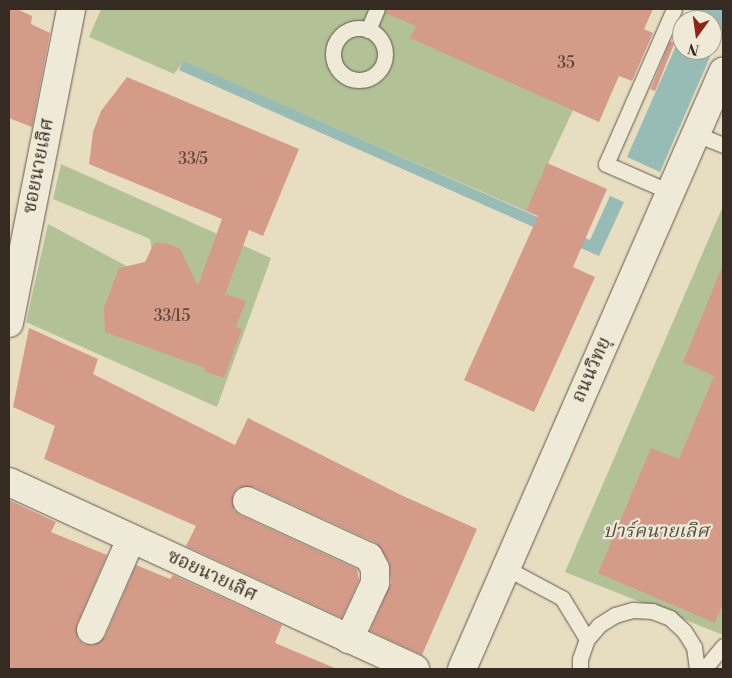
<!DOCTYPE html>
<meta charset="utf-8">
<style>
body{margin:0}
#map{position:relative;width:732px;height:678px;overflow:hidden;background:#e7dec2;font-family:"Libre Bodoni","Noto Serif Thai",serif}
div>[style]{position:absolute}
.green>*{inset:0;background:#b2c296}
.water>*{inset:0;background:#97bcb5}
.building>*{inset:0;background:#d59b89;transform-origin:0 0}
.roads{filter:drop-shadow(0 0 1px #62584b) drop-shadow(0 0 1px #62584b)}
.service>*{height:15px;margin:-7.5px;padding:0 7.5px;transform-origin:7.5px;border-radius:7.5px;background:#efead7}
.service>.ring{margin:-7.5px;padding:0;box-sizing:content-box;background:none;border:15px solid #efead7;border-radius:50%}
.minor>*{height:28px;margin:-14px;padding:0 14px;transform-origin:14px;border-radius:14px;background:#efead7}
.tertiary>*{height:28px;margin:-14px;padding:0 14px;transform-origin:14px;border-radius:14px;background:#efead7}
span{translate:-50% -50%;white-space:nowrap;text-align:center;line-height:1.15;-webkit-text-stroke:4.5px #efead7;paint-order:stroke}
.number-label{font-size:16px;color:#5e473c}
.number-label span{-webkit-text-stroke-width:0}
.street-label{font-size:19px;color:#362b23}
.park-label{font-size:19px;color:#555140;font-style:italic}
.frame{position:absolute;inset:0;border:10px solid #362b23;pointer-events:none}
.north{position:absolute;left:672px;top:10px;width:50px;height:50px;box-sizing:border-box;background:#efead7;border:1px solid #a59e8f;border-radius:50%;rotate:194deg;font-size:14px;font-weight:700;line-height:20px;text-align:center;color:#362b23}
.north::after{content:'';display:block;margin:auto;width:18px;height:22px;background:#8f2418;clip-path:polygon(50% 0,100% 100%,50% 72%,0 100%)}
</style>
<div id="map">
<div class="green">
<i style="clip-path:polygon(101px 9px,620px 9px,526px 211px,183px 62px,174px 74px,89px 37px)"></i>
<i style="clip-path:polygon(61px 164px,271px 258px,217px 407px,26px 322px,48px 224px,134px 270px,153px 257px,150px 239px,53px 199px)"></i>
<i style="clip-path:polygon(723px 206px,723px 635px,565px 572px)"></i>
</div>
<div class="water">
<i style="clip-path:polygon(692px 9px,723px 9px,723px 27px,660px 172px,627px 157px,682px 32px,682px 50px,712px 50px,712px 20px,687px 20px)"></i>
<i style="clip-path:polygon(183px 61px,590px 240px,610px 196px,624px 202px,599px 256px,179px 70px)"></i>
</div>
<div class="building">
<i style="clip-path:polygon(9px 9px,17px 9px,32px 16px,31px 24px,50px 33px,32px 127px,9px 118px)"></i>
<i style="clip-path:polygon(386px 9px,653px 9px,644px 29px,653px 33px,632px 81px,619px 76px,599px 122px,410px 38px,416px 26px,385px 13px)"></i>
<i style="left:670px;top:41px;width:5px;height:52px;rotate:22deg"></i>
<i style="clip-path:polygon(127px 77px,299px 149px,263px 236px,249px 230px,225px 294px,246px 301px,236px 327px,242px 329px,224px 378px,204px 371px,205px 368px,105px 332px,104px 308px,119px 268px,145px 262px,154px 243px,166px 243px,180px 249px,198px 286px,222px 219px,89px 164px,93px 132px,101px 111px)"></i>
<i style="clip-path:polygon(547px 163px,607px 189px,573px 267px,595px 277px,534px 412px,464px 380px,538px 216px,526px 211px)"></i>
<i style="clip-path:polygon(723px 265px,723px 604px,715px 623px,598px 573px,651px 448px,679px 459px,714px 376px,683px 362px)"></i>
<i style="clip-path:polygon(29px 328px,98px 359px,93px 374px,235px 445px,248px 418px,401px 495px,477px 529px,422px 655px,370px 631px,391px 583px,389px 562px,376px 543px,254px 487px,238px 488px,233px 495px,234px 510px,240px 515px,357px 569px,359px 580px,342px 618px,186px 546px,196px 526px,44px 459px,55px 426px,13px 407px)"></i>
<i style="clip-path:polygon(9px 500px,56px 522px,51px 532px,107px 555px,77px 624px,78px 639px,84px 644px,93px 645px,105px 637px,136px 565px,170px 579px,173px 575px,282px 625px,275px 643px,337px 669px,9px 669px)"></i>
</div>
<div class="roads">
<div class="service">
<i class="ring" style="left:333px;top:28px;width:37px;height:37px"></i>
<i style="left:368px;top:30px;width:23px;rotate:-67deg"></i>
<i style="left:696px;top:134px;width:29px;rotate:22deg"></i>
<i style="left:670px;top:192px;width:70px;rotate:-156.4deg"></i>
<i style="left:606px;top:164px;width:169px;rotate:-66.3deg"></i>
<i style="left:506px;top:568px;width:64px;rotate:28.2deg"></i>
<i style="left:562px;top:598px;width:48px;rotate:58.6deg"></i>
<i style="left:580px;top:669px;width:10px;rotate:-90deg"></i>
<i style="left:580px;top:659px;width:21px;rotate:-71deg"></i>
<i style="left:587px;top:639px;width:18px;rotate:-49deg"></i>
<i style="left:599px;top:625px;width:19px;rotate:-32deg"></i>
<i style="left:615px;top:615px;width:19px;rotate:-16deg"></i>
<i style="left:633px;top:610px;width:19px;rotate:3deg"></i>
<i style="left:652px;top:611px;width:19px;rotate:21deg"></i>
<i style="left:670px;top:618px;width:19px;rotate:43deg"></i>
<i style="left:684px;top:631px;width:19px;rotate:58deg"></i>
<i style="left:694px;top:647px;width:22px;rotate:82deg"></i>
<i style="left:704px;top:669px;width:30px;rotate:-50deg"></i>
</div>
<div class="minor">
<i style="left:9px;top:323px;width:320px;rotate:-78.8deg"></i>
<i style="left:9px;top:482px;width:447px;rotate:24.7deg"></i>
<i style="left:247px;top:501px;width:134px;rotate:24.7deg"></i>
<i style="left:369px;top:557px;width:13px;rotate:63deg"></i>
<i style="left:375px;top:569px;width:14px;rotate:90deg"></i>
<i style="left:375px;top:583px;width:62px;rotate:114.9deg"></i>
<i style="left:91px;top:630px;width:99px;rotate:-66.3deg"></i>
</div>
<div class="tertiary">
<i style="left:462px;top:669px;width:652px;rotate:-66.39deg"></i>
</div>
</div>
<div class="number-label">
<span style="left:566px;top:63px">35</span>
<span style="left:193px;top:159px">33/5</span>
<span style="left:172px;top:316px">33/15</span>
</div>
<div class="street-label">
<span style="left:39px;top:166px;rotate:-79deg">ซอยนายเลิศ</span>
<span style="left:592px;top:370px;rotate:-66deg">ถนนวิทยุ</span>
<span style="left:212px;top:576px;rotate:25deg">ซอยนายเลิศ</span>
</div>
<div class="park-label">
<span style="left:656px;top:532px">ปาร์คนายเลิศ</span>
</div>
<div class="frame"></div>
<div class="north">N</div>
</div>
